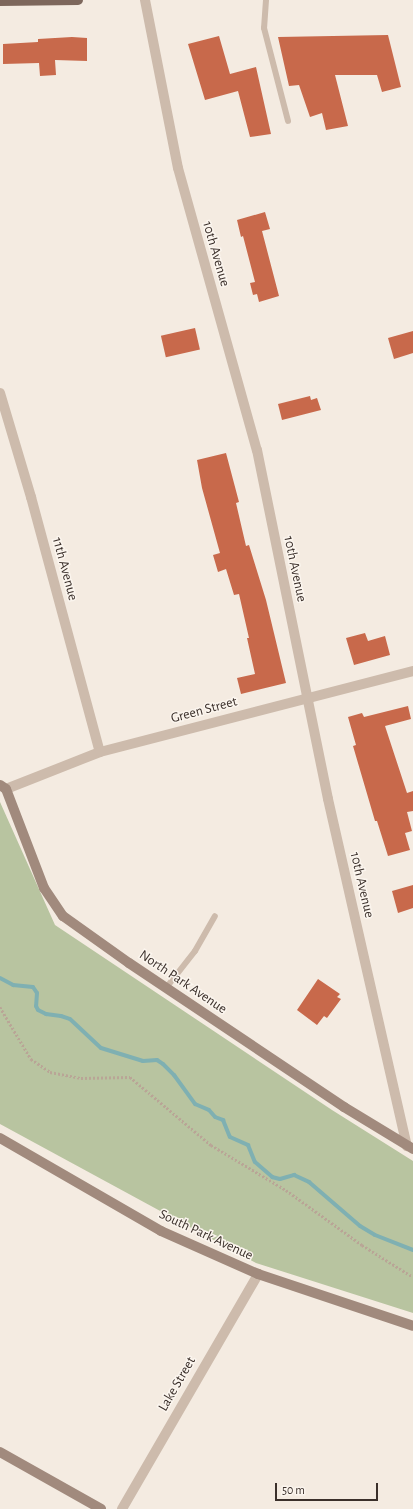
<!DOCTYPE html>
<style>
body{margin:0}
#map{position:relative;width:413px;height:1509px;overflow:hidden;background:#f4ebe1;font-family:"Alegreya Sans",sans-serif}
div>[style]{position:absolute}
.green>*{inset:0;background:#b8c4a0}
.stream>*{height:4px;margin:-2px;padding:0 2px;transform-origin:2px;border-radius:2px;background:#7fb0b2}
.building>*{inset:0;background:#c8694b;transform-origin:0 0}
.path>*{height:2.5px;margin-top:-1.25px;transform-origin:0;background:repeating-linear-gradient(90deg,#b9a596 0 2px,transparent 0 4px)}
.lane>*{height:6px;margin:-3px;padding:0 3px;transform-origin:3px;border-radius:3px;background:#cdbbac}
.street>*{height:10px;margin:-5px;padding:0 5px;transform-origin:5px;border-radius:5px;background:#cdbbac}
.secondary>*{height:10px;margin:-5px;padding:0 5px;transform-origin:5px;border-radius:5px;background:#a18a7d}
.primary>*{height:10px;margin:-5px;padding:0 5px;transform-origin:5px;border-radius:5px;background:#7d675c}
span{translate:-50% -50%;white-space:nowrap;text-align:center;line-height:1.15;-webkit-text-stroke:3px #fbf5ee;paint-order:stroke}
.street-label{font-size:14px;color:#3b302b}
.scale{position:absolute;left:275px;top:1483px;width:103px;height:18px;box-sizing:border-box;border:2px solid #3b302b;border-top:0;padding-left:5px;font-size:12px;line-height:14px;white-space:nowrap;color:#3b302b;-webkit-text-stroke:3px #fbf5ee;paint-order:stroke}
</style>
<div id="map">
<div class="green">
<i style="clip-path:polygon(0 802px,55px 925px,332px 1110px,413px 1161px,413px 1313px,256px 1263px,0 1124px)"></i>
</div>
<div class="stream">
<i style="left:0;top:978px;width:15px;rotate:28deg"></i>
<i style="left:13px;top:985px;width:20px;rotate:6deg"></i>
<i style="left:33px;top:987px;width:7px;rotate:56deg"></i>
<i style="left:37px;top:993px;width:13px;rotate:94deg"></i>
<i style="left:36px;top:1006px;width:4px;rotate:63deg"></i>
<i style="left:38px;top:1010px;width:9px;rotate:27deg"></i>
<i style="left:46px;top:1014px;width:15px;rotate:8deg"></i>
<i style="left:61px;top:1016px;width:9px;rotate:18deg"></i>
<i style="left:70px;top:1019px;width:42px;rotate:43.1deg"></i>
<i style="left:101px;top:1048px;width:44px;rotate:17.2deg"></i>
<i style="left:143px;top:1061px;width:14px;rotate:-4deg"></i>
<i style="left:157px;top:1060px;width:7px;rotate:34deg"></i>
<i style="left:163px;top:1064px;width:16px;rotate:45deg"></i>
<i style="left:174px;top:1075px;width:36px;rotate:54deg"></i>
<i style="left:195px;top:1104px;width:15px;rotate:23deg"></i>
<i style="left:209px;top:1110px;width:9px;rotate:49deg"></i>
<i style="left:215px;top:1117px;width:9px;rotate:21deg"></i>
<i style="left:223px;top:1120px;width:18px;rotate:68deg"></i>
<i style="left:230px;top:1137px;width:20px;rotate:24deg"></i>
<i style="left:248px;top:1145px;width:18px;rotate:68deg"></i>
<i style="left:255px;top:1162px;width:23px;rotate:41deg"></i>
<i style="left:272px;top:1177px;width:8px;rotate:14deg"></i>
<i style="left:280px;top:1179px;width:15px;rotate:-16deg"></i>
<i style="left:294px;top:1175px;width:17px;rotate:25deg"></i>
<i style="left:309px;top:1182px;width:67px;rotate:40.8deg"></i>
<i style="left:360px;top:1226px;width:17px;rotate:31deg"></i>
<i style="left:375px;top:1235px;width:41px;rotate:21.5deg"></i>
</div>
<div class="building">
<i style="clip-path:polygon(388px 35px,401px 87px,382px 92px,377px 75px,335px 75px,348px 126px,326px 130px,322px 113px,310px 117px,299px 85px,289px 86px,278px 37px)"></i>
<i style="clip-path:polygon(219px 36px,230px 74px,256px 67px,271px 134px,250px 137px,238px 91px,205px 100px,188px 44px)"></i>
<i style="clip-path:polygon(72px 37px,87px 38px,87px 61px,55px 60px,56px 75px,40px 76px,39px 63px,3px 64px,3px 44px,38px 42px,38px 39px)"></i>
<i style="clip-path:polygon(265px 212px,270px 229px,262px 231px,279px 296px,259px 302px,257px 294px,253px 295px,250px 283px,255px 282px,243px 236px,241px 237px,237px 220px)"></i>
<i style="left:195px;top:328px;width:22px;height:35px;rotate:77deg"></i>
<i style="clip-path:polygon(413px 331px,413px 353px,394px 359px,388px 338px)"></i>
<i style="clip-path:polygon(310px 396px,311px 400px,317px 398px,321px 410px,282px 420px,278px 404px)"></i>
<i style="clip-path:polygon(226px 453px,239px 502px,236px 503px,246px 546px,249px 545px,266px 600px,286px 683px,241px 694px,237px 678px,255px 674px,247px 638px,249px 638px,239px 594px,234px 595px,226px 569px,218px 572px,213px 555px,220px 553px,202px 488px,197px 460px)"></i>
<i style="clip-path:polygon(365px 633px,368px 641px,385px 636px,390px 655px,354px 665px,346px 638px)"></i>
<i style="clip-path:polygon(408px 706px,411px 719px,385px 726px,407px 793px,413px 791px,413px 811px,407px 812px,412px 831px,405px 833px,410px 850px,388px 856px,377px 821px,375px 821px,353px 746px,356px 745px,348px 717px,362px 713px,364px 717px)"></i>
<i style="clip-path:polygon(413px 885px,413px 908px,398px 913px,392px 891px)"></i>
<i style="clip-path:polygon(318px 979px,340px 994px,337px 997px,341px 999px,327px 1018px,324px 1016px,317px 1025px,297px 1010px)"></i>
</div>
<div class="path">
<i style="left:0;top:1007px;width:61px;rotate:59.2deg"></i>
<i style="left:31px;top:1059px;width:23px;rotate:34deg"></i>
<i style="left:50px;top:1072px;width:32px;rotate:11deg"></i>
<i style="left:81px;top:1078px;width:49px;rotate:-1.2deg"></i>
<i style="left:130px;top:1077px;width:106px;rotate:40deg"></i>
<i style="left:211px;top:1145px;width:87px;rotate:31deg"></i>
<i style="left:286px;top:1190px;width:94px;rotate:35.9deg"></i>
<i style="left:362px;top:1245px;width:60px;rotate:32.1deg"></i>
</div>
<div class="lane">
<i style="left:266px;top:0;width:28px;rotate:94deg"></i>
<i style="left:264px;top:28px;width:96px;rotate:75.5deg"></i>
<i style="left:166px;top:988px;width:47px;rotate:-51.9deg"></i>
<i style="left:195px;top:951px;width:40px;rotate:-60.3deg"></i>
</div>
<div class="street">
<i style="left:145px;top:0;width:171px;rotate:78.9deg"></i>
<i style="left:178px;top:168px;width:293px;rotate:74.4deg"></i>
<i style="left:257px;top:450px;width:356px;rotate:78.5deg"></i>
<i style="left:328px;top:799px;width:356px;rotate:77.2deg"></i>
<i style="left:0;top:393px;width:109px;rotate:73.4deg"></i>
<i style="left:31px;top:497px;width:264px;rotate:74.9deg"></i>
<i style="left:6px;top:789px;width:101px;rotate:-21.5deg"></i>
<i style="left:100px;top:752px;width:323px;rotate:-14.5deg"></i>
<i style="left:122px;top:1509px;width:272px;rotate:-59.9deg"></i>
</div>
<div class="secondary">
<i style="left:0;top:785px;width:7px;rotate:34deg"></i>
<i style="left:6px;top:789px;width:106px;rotate:69deg"></i>
<i style="left:44px;top:888px;width:34px;rotate:56deg"></i>
<i style="left:63px;top:916px;width:81px;rotate:35.5deg"></i>
<i style="left:129px;top:963px;width:259px;rotate:33.8deg"></i>
<i style="left:344px;top:1107px;width:81px;rotate:31.3deg"></i>
<i style="left:0;top:1138px;width:186px;rotate:30deg"></i>
<i style="left:161px;top:1231px;width:106px;rotate:23.9deg"></i>
<i style="left:258px;top:1274px;width:163px;rotate:18.5deg"></i>
<i style="left:0;top:1452px;width:116px;rotate:29.4deg"></i>
</div>
<div class="primary">
<i style="left:0;top:1px;width:78px;rotate:-0.7deg"></i>
</div>
<div class="street-label">
<span style="left:216px;top:254px;rotate:74deg">10th Avenue</span>
<span style="left:65px;top:569px;rotate:75deg">11th Avenue</span>
<span style="left:295px;top:569px;rotate:78deg">10th Avenue</span>
<span style="left:204px;top:710px;rotate:-15deg">Green Street</span>
<span style="left:362px;top:885px;rotate:77deg">10th Avenue</span>
<span style="left:183px;top:982px;rotate:34deg">North Park Avenue</span>
<span style="left:206px;top:1235px;rotate:25deg">South Park Avenue</span>
<span style="left:177px;top:1384px;rotate:-60deg">Lake Street</span>
</div>
<div class="scale">50 m</div>
</div>
